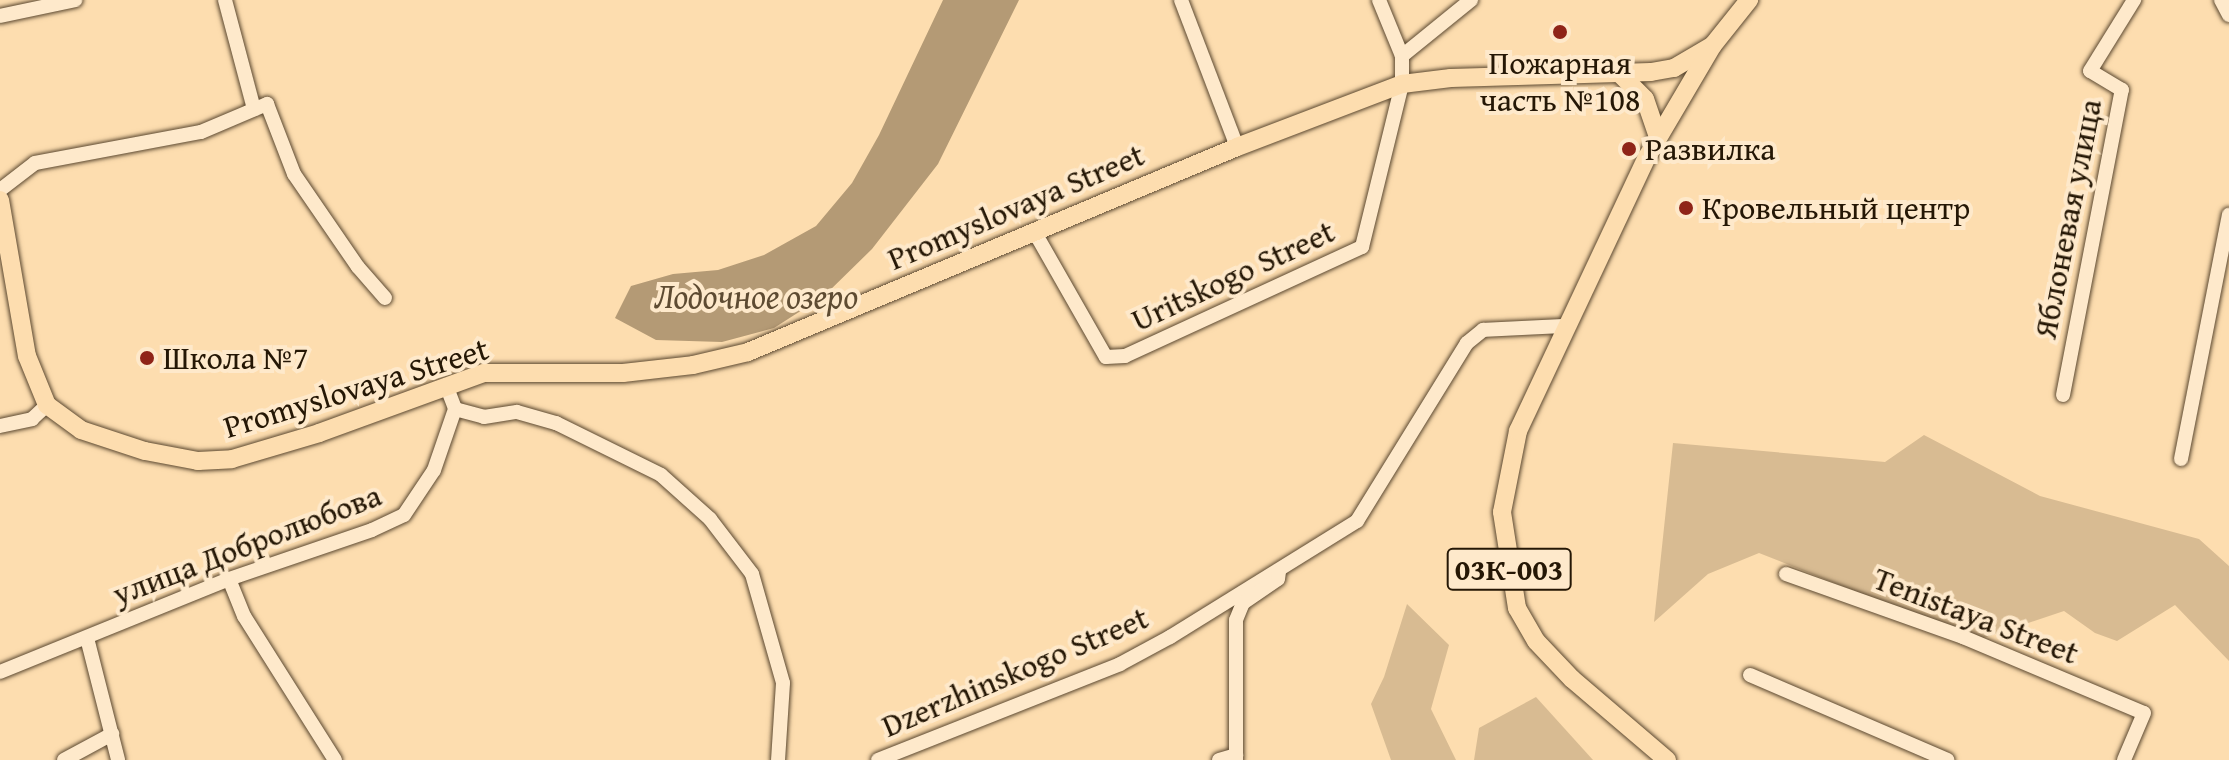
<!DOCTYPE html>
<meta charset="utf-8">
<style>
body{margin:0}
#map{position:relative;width:2229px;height:760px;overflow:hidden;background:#fdddaf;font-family:"Gentium Book Plus",serif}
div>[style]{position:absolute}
.green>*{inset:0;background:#d8bb92}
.water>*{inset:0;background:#b49a75}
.roads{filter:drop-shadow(0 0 2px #5b4830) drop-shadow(0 0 2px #5b4830)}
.minor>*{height:14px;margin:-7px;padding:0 7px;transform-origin:7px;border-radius:7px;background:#fee9cb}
.major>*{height:18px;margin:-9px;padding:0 9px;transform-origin:9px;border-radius:9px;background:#fdddaf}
.dots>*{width:22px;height:22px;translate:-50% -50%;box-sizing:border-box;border:4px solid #fee9cb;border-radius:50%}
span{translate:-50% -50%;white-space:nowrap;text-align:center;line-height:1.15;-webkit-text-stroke:8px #fee9cb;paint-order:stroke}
.shield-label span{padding:2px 6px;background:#fee9cb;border:2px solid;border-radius:6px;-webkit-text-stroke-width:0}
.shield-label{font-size:30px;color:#251705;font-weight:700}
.poi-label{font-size:32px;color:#251705}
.left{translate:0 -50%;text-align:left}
.street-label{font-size:32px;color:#251705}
.water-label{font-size:34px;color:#5e4b32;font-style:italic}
</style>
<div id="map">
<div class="green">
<i style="clip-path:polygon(1924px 435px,2040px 496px,2199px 539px,2229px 566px,2229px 661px,2175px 605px,2117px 641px,2095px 633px,2064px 611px,1978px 640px,1759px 553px,1708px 574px,1654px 622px,1673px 443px,1885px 462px)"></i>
<i style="clip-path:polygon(1407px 604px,1449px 645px,1431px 709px,1456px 760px,1391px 760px,1371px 704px,1384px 677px)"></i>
<i style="clip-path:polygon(1536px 697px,1593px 760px,1474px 760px,1479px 728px)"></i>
</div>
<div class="water">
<i style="clip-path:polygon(943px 0,1019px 0,938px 164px,872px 249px,824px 296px,774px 328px,722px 342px,656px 340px,615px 318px,631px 286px,673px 274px,718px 270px,764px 255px,816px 226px,852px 183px,879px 135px)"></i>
</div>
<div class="roads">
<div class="minor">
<i style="left:225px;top:0;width:113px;rotate:75.1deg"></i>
<i style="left:1181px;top:0;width:157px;rotate:69.1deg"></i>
<i style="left:1379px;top:0;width:61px;rotate:67.7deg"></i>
<i style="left:2221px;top:0;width:17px;rotate:62deg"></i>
<i style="left:0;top:16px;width:77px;rotate:-12deg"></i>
<i style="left:0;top:190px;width:44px;rotate:-37.6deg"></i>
<i style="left:35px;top:163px;width:169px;rotate:-10.6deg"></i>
<i style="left:201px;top:132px;width:72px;rotate:-23deg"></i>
<i style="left:267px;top:104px;width:75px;rotate:68.9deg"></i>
<i style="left:294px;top:174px;width:113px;rotate:55.5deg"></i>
<i style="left:358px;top:267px;width:41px;rotate:48.9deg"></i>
<i style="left:1034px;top:231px;width:145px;rotate:60.3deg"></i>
<i style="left:1106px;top:357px;width:19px;rotate:-3deg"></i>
<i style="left:1125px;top:356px;width:261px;rotate:-24.7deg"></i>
<i style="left:1362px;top:247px;width:168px;rotate:-76.2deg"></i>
<i style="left:1402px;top:84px;width:28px;rotate:-90deg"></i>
<i style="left:1402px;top:56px;width:89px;rotate:-39.1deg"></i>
<i style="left:446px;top:385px;width:26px;rotate:69deg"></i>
<i style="left:455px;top:409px;width:30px;rotate:15deg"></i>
<i style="left:484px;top:417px;width:33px;rotate:-9deg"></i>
<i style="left:517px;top:412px;width:41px;rotate:15.8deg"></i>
<i style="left:556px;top:423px;width:117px;rotate:26.3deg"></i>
<i style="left:661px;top:475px;width:66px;rotate:41.9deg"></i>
<i style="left:710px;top:519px;width:69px;rotate:52.6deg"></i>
<i style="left:752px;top:574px;width:113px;rotate:74.1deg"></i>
<i style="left:783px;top:683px;width:77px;rotate:93.7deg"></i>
<i style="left:2063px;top:395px;width:311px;rotate:-79.1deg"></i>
<i style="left:2122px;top:90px;width:37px;rotate:-149deg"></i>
<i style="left:2090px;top:71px;width:84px;rotate:-58.2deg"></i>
<i style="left:0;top:426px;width:33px;rotate:-12deg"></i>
<i style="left:32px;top:419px;width:21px;rotate:-43deg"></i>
<i style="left:2181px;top:459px;width:249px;rotate:-78.9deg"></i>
<i style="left:1786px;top:574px;width:188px;rotate:19.6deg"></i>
<i style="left:1963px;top:637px;width:196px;rotate:22.8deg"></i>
<i style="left:2144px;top:713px;width:51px;rotate:113.1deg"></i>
<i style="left:229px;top:579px;width:40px;rotate:68deg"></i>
<i style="left:244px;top:616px;width:170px;rotate:57.7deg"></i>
<i style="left:87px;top:638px;width:126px;rotate:75.7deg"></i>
<i style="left:0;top:672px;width:247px;rotate:-22.1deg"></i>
<i style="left:229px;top:579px;width:151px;rotate:-18.9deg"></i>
<i style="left:372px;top:530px;width:35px;rotate:-25deg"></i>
<i style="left:404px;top:515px;width:54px;rotate:-56.3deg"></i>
<i style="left:434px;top:470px;width:65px;rotate:-71deg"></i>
<i style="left:1750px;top:675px;width:215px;rotate:23.3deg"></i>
<i style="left:64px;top:760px;width:55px;rotate:-28.4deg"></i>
<i style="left:878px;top:760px;width:260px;rotate:-21.6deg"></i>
<i style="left:1120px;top:664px;width:57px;rotate:-28.4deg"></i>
<i style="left:1170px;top:637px;width:220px;rotate:-31.8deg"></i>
<i style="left:1357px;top:521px;width:209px;rotate:-58.3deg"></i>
<i style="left:1467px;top:343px;width:21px;rotate:-39deg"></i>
<i style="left:1483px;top:330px;width:83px;rotate:-2.8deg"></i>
<i style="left:1219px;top:760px;width:18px;rotate:-16deg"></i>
<i style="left:1236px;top:760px;width:140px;rotate:-90deg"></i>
<i style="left:1236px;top:620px;width:18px;rotate:-68deg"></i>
<i style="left:1243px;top:603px;width:42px;rotate:-34.4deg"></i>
<i style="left:1278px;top:579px;width:7px;rotate:-82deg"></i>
</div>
<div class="major">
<i style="left:1618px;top:72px;width:38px;rotate:45deg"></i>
<i style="left:1645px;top:99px;width:40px;rotate:71.1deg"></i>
<i style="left:0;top:200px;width:158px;rotate:80.2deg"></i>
<i style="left:27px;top:356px;width:53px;rotate:67.8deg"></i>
<i style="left:47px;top:405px;width:42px;rotate:36.3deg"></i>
<i style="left:81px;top:430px;width:67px;rotate:18.2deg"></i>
<i style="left:145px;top:451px;width:54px;rotate:10.7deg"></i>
<i style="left:198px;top:461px;width:34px;rotate:-3deg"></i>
<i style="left:232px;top:459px;width:91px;rotate:-16.6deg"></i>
<i style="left:319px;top:433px;width:176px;rotate:-20deg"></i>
<i style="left:484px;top:373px;width:139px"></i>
<i style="left:623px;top:373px;width:70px;rotate:-6.5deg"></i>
<i style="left:693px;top:365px;width:57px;rotate:-13.3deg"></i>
<i style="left:748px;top:352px;width:530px;rotate:-22.74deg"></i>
<i style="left:1237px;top:147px;width:177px;rotate:-20.9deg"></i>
<i style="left:1402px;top:84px;width:49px;rotate:-7deg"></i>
<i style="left:1451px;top:78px;width:200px;rotate:-1.7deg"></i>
<i style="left:1651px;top:72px;width:23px;rotate:-10deg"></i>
<i style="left:1674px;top:68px;width:45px;rotate:-30.5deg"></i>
<i style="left:1667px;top:760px;width:125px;rotate:-139.5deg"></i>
<i style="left:1572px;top:679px;width:52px;rotate:-133.5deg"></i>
<i style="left:1536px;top:641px;width:38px;rotate:-120deg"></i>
<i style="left:1517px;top:608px;width:97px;rotate:-98.9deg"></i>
<i style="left:1502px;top:512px;width:83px;rotate:-78.8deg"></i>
<i style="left:1518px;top:431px;width:303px;rotate:-64.8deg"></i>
<i style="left:1647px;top:157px;width:130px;rotate:-59.5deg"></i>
<i style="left:1713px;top:45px;width:58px;rotate:-51.3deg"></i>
</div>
</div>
<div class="dots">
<i style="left:1560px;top:32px;background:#8f2418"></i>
<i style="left:1629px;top:149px;background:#8f2418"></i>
<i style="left:1686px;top:208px;background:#8f2418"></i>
<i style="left:147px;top:358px;background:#8f2418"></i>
</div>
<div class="shield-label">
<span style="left:1509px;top:569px">03К-003</span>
</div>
<div class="poi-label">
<span style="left:1560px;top:82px">Пожарная<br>часть №108</span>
<span class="left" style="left:1645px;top:149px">Развилка</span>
<span class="left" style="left:1702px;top:208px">Кровельный центр</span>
<span class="left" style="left:163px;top:358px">Школа №7</span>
</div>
<div class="street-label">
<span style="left:1016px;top:207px;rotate:-23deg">Promyslovaya Street</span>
<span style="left:2068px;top:219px;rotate:-79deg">Яблоневая улица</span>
<span style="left:1233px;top:276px;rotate:-25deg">Uritskogo Street</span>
<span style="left:356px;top:388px;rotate:-17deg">Promyslovaya Street</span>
<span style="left:247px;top:545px;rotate:-21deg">улица Добролюбова</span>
<span style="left:1976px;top:616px;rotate:21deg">Tenistaya Street</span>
<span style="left:1015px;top:672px;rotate:-23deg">Dzerzhinskogo Street</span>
</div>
<div class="water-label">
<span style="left:756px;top:296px">Лодочное озеро</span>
</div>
</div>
